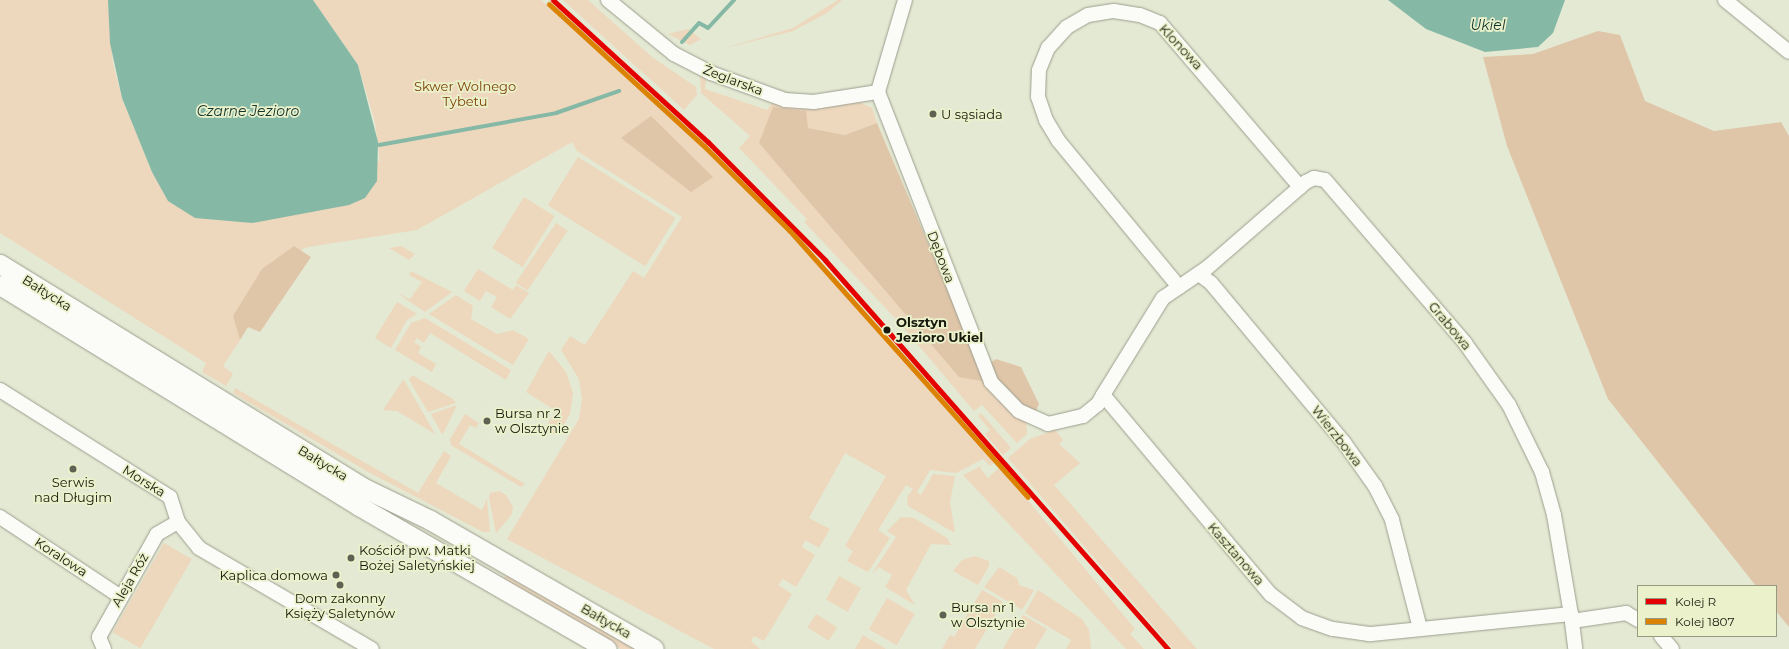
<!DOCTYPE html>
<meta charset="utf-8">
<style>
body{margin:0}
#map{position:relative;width:1789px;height:649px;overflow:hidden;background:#e4e9d3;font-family:Montserrat,sans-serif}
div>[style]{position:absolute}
.green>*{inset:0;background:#edd7bd;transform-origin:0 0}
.forest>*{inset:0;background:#e0c6a9}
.water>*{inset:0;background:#86b8a6}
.stream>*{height:4px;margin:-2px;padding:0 2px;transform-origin:2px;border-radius:2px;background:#86b8a6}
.roads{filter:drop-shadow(0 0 1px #9b9e8e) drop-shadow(0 0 1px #9b9e8e)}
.street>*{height:14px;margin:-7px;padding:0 7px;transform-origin:7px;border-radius:7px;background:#fbfcf8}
.secondary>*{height:19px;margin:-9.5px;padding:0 9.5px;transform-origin:9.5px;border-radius:9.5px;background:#fbfcf8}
.rail-1>*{height:5px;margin:-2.5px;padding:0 2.5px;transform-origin:2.5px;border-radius:2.5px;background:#e50000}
.rail-2>*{height:5px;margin:-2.5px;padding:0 2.5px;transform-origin:2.5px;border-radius:2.5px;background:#dc8202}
.dots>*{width:11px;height:11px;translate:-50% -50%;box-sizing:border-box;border:2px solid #eaf1cb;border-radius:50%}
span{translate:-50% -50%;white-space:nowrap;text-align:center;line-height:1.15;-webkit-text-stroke:3.5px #eaf1cb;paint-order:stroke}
.street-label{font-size:13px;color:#17190c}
.park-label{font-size:13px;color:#7c3f00}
.poi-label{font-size:13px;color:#17190c}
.left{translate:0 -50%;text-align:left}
.right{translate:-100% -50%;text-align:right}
.stop-label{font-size:13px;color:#17190c;font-weight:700}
.water-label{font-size:14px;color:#11342c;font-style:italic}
.legend{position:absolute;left:1637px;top:585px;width:140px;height:52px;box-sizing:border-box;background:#eaf1cb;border:1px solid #969b7f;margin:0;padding:5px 7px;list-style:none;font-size:12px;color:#17190c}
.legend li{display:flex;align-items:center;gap:8px;height:20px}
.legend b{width:20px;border:1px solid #969b7f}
</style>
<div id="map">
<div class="green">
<i style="clip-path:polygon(0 0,108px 0,113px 64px,122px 98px,152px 172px,380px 161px,375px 122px,358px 65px,313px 0,541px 0,744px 186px,997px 460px,990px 466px,983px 459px,956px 473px,930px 470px,917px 492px,921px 495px,933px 474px,955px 476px,950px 502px,955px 533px,908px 506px,907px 497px,913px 489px,906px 485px,878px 530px,890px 538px,868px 572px,847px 561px,853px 551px,845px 546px,886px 476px,845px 453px,809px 518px,830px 529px,819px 548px,805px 540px,802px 547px,815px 555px,796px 587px,783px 579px,778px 585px,792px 594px,764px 641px,754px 636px,751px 641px,760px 649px,714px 649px,507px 539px,579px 419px,582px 399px,579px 379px,561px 350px,570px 336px,585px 345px,633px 271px,644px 278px,682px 217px,577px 151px,572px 142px,417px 230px,308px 247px,274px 261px,235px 322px,240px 340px,223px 366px,233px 374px,226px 386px,202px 372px,206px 363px,0 233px)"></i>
<i style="clip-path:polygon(563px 0,588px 0,652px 57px,696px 87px,697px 95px,684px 110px)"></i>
<i style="clip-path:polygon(838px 0,842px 0,827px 13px,793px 31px,718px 50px,793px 28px)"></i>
<i style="clip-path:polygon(688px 29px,701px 39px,690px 45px,668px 34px)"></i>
<i style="clip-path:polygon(700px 74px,706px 79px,705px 89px,767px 110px,774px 101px,857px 101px,872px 108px,877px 123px,845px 135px,808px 128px,773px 107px,987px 382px,1026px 420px,1027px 434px,1017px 443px,982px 405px,974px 411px,897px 320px,804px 222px,807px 219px,739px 148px,750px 136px,701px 93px)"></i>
<i style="left:578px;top:157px;width:115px;height:57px;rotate:32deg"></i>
<i style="left:524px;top:197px;width:36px;height:60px;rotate:32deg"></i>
<i style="left:556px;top:223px;width:14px;height:72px;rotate:34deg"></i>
<i style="clip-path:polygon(401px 246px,415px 254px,409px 260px,389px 248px)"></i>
<i style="clip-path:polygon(478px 269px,513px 290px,516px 285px,529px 293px,510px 319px,491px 307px,497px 297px,486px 291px,480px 301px,464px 291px)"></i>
<i style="clip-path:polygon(411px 271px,452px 292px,425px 312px,396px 292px,410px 299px,422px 282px,409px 275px)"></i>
<i style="clip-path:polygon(456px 295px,473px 306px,471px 319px,497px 334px,513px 330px,529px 339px,513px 365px,429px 314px)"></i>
<i style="clip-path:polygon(397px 302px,417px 314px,407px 320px,391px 348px,375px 338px)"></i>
<i style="clip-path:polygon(425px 318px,511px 370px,506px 380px,430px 333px,424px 343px,417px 338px,414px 342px,421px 347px,418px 353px,436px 364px,432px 372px,395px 350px,411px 323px)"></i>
<i style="clip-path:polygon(549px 351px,566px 372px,573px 393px,570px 414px,559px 433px,551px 435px,544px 430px,556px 411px,526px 392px)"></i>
<i style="clip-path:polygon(412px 375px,453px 399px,456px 403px,428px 412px,409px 380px)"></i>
<i style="clip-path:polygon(403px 380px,404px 380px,435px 434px,397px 411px,383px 410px)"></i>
<i style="clip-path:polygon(235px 388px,418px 493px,444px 451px,451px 456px,436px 483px,482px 510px,487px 499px,490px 532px,483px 532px,370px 473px,233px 393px)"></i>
<i style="clip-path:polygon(457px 405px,443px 434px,442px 434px,431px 414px)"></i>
<i style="clip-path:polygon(981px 413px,1011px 448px,1003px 455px,985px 434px,990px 430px,978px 416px)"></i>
<i style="clip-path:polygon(465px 414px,479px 423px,476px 428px,470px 425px,459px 444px,525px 484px,521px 487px,451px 445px,450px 439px)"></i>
<i style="clip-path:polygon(1055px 430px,1063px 440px,1059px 444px,1080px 463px,1054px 485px,1197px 649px,1173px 649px,1008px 458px,1030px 439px)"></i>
<i style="clip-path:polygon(983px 465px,980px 468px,988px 478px,1000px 467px,1135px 629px,1130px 634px,1144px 649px,1126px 649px,963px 475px)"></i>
<i style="clip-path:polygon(499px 491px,506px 495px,513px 507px,512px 514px,496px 533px,489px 498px,490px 493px)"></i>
<i style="clip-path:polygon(901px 517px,914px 518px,947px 538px,951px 545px,931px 544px,906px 590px,915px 605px,885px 587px,892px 575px,879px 567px,872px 574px,896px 537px,887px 531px)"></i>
<i style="left:164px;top:543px;width:32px;height:103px;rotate:30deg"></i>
<i style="clip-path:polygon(975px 556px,989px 561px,989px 566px,978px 585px,953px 571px,962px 560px)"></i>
<i style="clip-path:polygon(999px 567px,1017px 578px,1019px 585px,1034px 590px,1022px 610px,984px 587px)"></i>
<i style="clip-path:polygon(507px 573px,636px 649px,621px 649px,502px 581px)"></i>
<i style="left:839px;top:576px;width:25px;height:27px;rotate:29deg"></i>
<i style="clip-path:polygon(982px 590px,1003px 602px,975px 649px,942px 649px,950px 635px,954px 637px)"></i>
<i style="clip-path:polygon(1038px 590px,1082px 619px,1089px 630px,1091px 649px,1066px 649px,1071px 640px,1025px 613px)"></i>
<i style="left:887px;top:598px;width:32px;height:36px;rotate:30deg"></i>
<i style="left:816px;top:614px;width:25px;height:16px;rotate:32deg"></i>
<i style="clip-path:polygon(1023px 615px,1047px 629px,1035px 649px,1003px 649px)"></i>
<i style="clip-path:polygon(863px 635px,886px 649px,855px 649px)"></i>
</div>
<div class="forest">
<i style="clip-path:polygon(1598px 31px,1620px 35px,1645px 101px,1714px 131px,1781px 122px,1789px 136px,1789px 627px,1776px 611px,1776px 586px,1756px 586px,1608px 399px,1507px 146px,1483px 57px,1533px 54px)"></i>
<i style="clip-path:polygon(773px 107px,806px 111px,808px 128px,845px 135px,877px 123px,987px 382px,959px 377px,759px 143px)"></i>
<i style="clip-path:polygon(651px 116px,713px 177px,691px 192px,621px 138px)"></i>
<i style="clip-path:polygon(294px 246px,311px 257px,260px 332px,248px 327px,240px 340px,233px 316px,262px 269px)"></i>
<i style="clip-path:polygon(996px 359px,1021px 367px,1039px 404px,1035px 413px,1001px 389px,989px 364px)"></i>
</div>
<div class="water">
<i style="clip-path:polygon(108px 0,313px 0,358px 65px,378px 142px,377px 181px,365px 198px,349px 205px,252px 223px,195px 218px,168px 201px,152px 172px,122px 98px,110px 43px)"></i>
<i style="clip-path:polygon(1388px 0,1565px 0,1553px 33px,1538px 47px,1485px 52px,1426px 29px)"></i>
</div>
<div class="stream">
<i style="left:682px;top:42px;width:25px;rotate:-48deg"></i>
<i style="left:699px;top:23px;width:10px;rotate:29deg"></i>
<i style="left:708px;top:28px;width:38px;rotate:-47deg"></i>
<i style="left:379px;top:145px;width:180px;rotate:-10.2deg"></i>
<i style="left:556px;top:113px;width:67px;rotate:-19.2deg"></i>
</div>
<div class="roads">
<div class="street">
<i style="left:608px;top:0;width:85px;rotate:39.3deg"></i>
<i style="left:674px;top:54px;width:42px;rotate:27.2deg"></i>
<i style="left:711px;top:73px;width:79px;rotate:20deg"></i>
<i style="left:785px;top:100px;width:29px;rotate:4deg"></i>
<i style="left:814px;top:102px;width:65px;rotate:-8.9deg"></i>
<i style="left:905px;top:0;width:96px;rotate:106.4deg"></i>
<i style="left:878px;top:92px;width:311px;rotate:68.7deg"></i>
<i style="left:991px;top:382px;width:40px;rotate:46deg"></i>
<i style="left:1019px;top:411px;width:32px;rotate:24deg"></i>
<i style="left:1048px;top:424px;width:36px;rotate:-13deg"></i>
<i style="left:1083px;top:416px;width:19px;rotate:-39deg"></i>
<i style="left:1098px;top:404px;width:10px;rotate:-61deg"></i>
<i style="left:1725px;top:0;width:82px;rotate:39.1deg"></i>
<i style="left:1199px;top:274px;width:15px;rotate:37deg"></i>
<i style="left:1211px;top:283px;width:209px;rotate:50.2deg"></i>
<i style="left:1345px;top:444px;width:52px;rotate:54.5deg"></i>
<i style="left:1375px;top:486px;width:38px;rotate:63deg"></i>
<i style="left:1392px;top:520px;width:112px;rotate:75.5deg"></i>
<i style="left:1179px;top:287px;width:190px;rotate:-129.5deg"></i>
<i style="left:1058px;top:140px;width:23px;rotate:-121deg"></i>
<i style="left:1046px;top:120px;width:24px;rotate:-109deg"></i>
<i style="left:1038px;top:97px;width:27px;rotate:-88deg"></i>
<i style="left:1039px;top:70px;width:24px;rotate:-68deg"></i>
<i style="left:1048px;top:48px;width:28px;rotate:-48deg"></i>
<i style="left:1067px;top:27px;width:24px;rotate:-30deg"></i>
<i style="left:1088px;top:15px;width:26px;rotate:-9deg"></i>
<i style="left:1114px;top:11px;width:26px;rotate:9deg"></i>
<i style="left:1140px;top:15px;width:22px;rotate:22deg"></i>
<i style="left:1160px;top:23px;width:216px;rotate:49.5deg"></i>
<i style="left:0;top:390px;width:201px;rotate:32.2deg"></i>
<i style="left:170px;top:497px;width:26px;rotate:72deg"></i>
<i style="left:178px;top:522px;width:33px;rotate:51deg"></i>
<i style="left:199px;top:548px;width:200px;rotate:30.3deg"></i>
<i style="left:0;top:517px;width:145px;rotate:33.5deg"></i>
<i style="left:1571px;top:614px;width:203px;rotate:174.3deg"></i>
<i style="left:1369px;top:634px;width:37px;rotate:-172deg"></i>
<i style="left:1332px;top:629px;width:32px;rotate:-160deg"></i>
<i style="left:1302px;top:618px;width:39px;rotate:-143deg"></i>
<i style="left:1271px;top:595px;width:261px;rotate:-130deg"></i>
<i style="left:1103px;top:395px;width:114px;rotate:-58.3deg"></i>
<i style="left:1163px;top:298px;width:53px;rotate:-34.3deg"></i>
<i style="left:1207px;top:268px;width:131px;rotate:-41deg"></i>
<i style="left:1306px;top:182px;width:9px;rotate:-27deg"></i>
<i style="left:1314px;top:178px;width:11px;rotate:10deg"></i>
<i style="left:1325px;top:180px;width:215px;rotate:49.3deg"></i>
<i style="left:1465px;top:343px;width:76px;rotate:54.6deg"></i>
<i style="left:1509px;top:405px;width:75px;rotate:63.8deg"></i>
<i style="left:1542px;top:472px;width:45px;rotate:74.4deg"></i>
<i style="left:1554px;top:515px;width:100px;rotate:80.3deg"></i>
<i style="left:1571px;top:614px;width:35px;rotate:83deg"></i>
<i style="left:1572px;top:621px;width:55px;rotate:-8.4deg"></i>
<i style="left:1626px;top:613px;width:14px;rotate:30deg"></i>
<i style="left:1661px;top:636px;width:17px;rotate:50deg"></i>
<i style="left:104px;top:649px;width:13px;rotate:-113deg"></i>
<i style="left:99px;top:637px;width:118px;rotate:-60.6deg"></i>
<i style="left:157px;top:534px;width:24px;rotate:-30deg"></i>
</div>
<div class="secondary">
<i style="left:0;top:264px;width:430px;rotate:31.6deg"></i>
<i style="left:366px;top:489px;width:71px;rotate:25.8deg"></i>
<i style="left:430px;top:520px;width:258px;rotate:29.9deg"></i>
<i style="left:0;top:285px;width:422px;rotate:31.6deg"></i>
<i style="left:359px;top:506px;width:286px;rotate:30deg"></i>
</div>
</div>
<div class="rail-1">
<i style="left:553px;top:0;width:210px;rotate:42.5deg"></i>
<i style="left:708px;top:142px;width:166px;rotate:45.2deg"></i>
<i style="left:825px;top:260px;width:519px;rotate:48.6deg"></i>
</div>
<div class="rail-2">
<i style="left:549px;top:4px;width:210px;rotate:42.5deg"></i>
<i style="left:704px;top:146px;width:120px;rotate:44.7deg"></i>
<i style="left:789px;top:230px;width:358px;rotate:48.2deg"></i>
</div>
<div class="dots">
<i style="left:933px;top:114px;background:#5f6252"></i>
<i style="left:887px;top:330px;background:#17190c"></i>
<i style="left:487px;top:421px;background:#5f6252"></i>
<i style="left:73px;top:469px;background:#5f6252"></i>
<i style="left:351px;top:558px;background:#5f6252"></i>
<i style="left:336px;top:575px;background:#5f6252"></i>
<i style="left:340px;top:585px;background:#5f6252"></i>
<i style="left:943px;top:615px;background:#5f6252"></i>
</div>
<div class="street-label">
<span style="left:1181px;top:47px;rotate:47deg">Klonowa</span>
<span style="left:733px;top:80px;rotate:21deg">Żeglarska</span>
<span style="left:941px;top:257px;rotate:69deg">Dębowa</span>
<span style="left:47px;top:293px;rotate:32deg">Bałtycka</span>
<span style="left:1450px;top:326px;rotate:50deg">Grabowa</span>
<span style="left:1337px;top:436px;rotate:52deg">Wierzbowa</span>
<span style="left:323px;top:463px;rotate:31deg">Bałtycka</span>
<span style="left:144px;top:481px;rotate:32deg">Morska</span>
<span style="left:1236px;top:554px;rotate:49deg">Kasztanowa</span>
<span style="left:61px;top:557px;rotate:33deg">Koralowa</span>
<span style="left:130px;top:580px;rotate:-60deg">Aleja Róż</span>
<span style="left:606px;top:621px;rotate:30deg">Bałtycka</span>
</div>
<div class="park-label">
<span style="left:465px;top:94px">Skwer Wolnego<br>Tybetu</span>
</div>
<div class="poi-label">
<span class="left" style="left:941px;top:114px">U sąsiada</span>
<span class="left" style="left:495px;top:421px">Bursa nr 2<br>w Olsztynie</span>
<span style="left:73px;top:490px">Serwis<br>nad Długim</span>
<span class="left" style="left:359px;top:558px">Kościół pw. Matki<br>Bożej Saletyńskiej</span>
<span class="right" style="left:328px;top:575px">Kaplica domowa</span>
<span style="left:340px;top:606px">Dom zakonny<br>Księży Saletynów</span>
<span class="left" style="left:951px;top:615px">Bursa nr 1<br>w Olsztynie</span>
</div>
<div class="stop-label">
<span class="left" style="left:896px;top:330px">Olsztyn<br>Jezioro Ukiel</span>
</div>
<div class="water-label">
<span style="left:1488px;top:25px">Ukiel</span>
<span style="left:248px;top:111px">Czarne Jezioro</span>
</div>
<ul class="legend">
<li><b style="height:5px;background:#e50000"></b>Kolej R</li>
<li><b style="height:5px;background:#dc8202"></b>Kolej 1807</li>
</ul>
</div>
